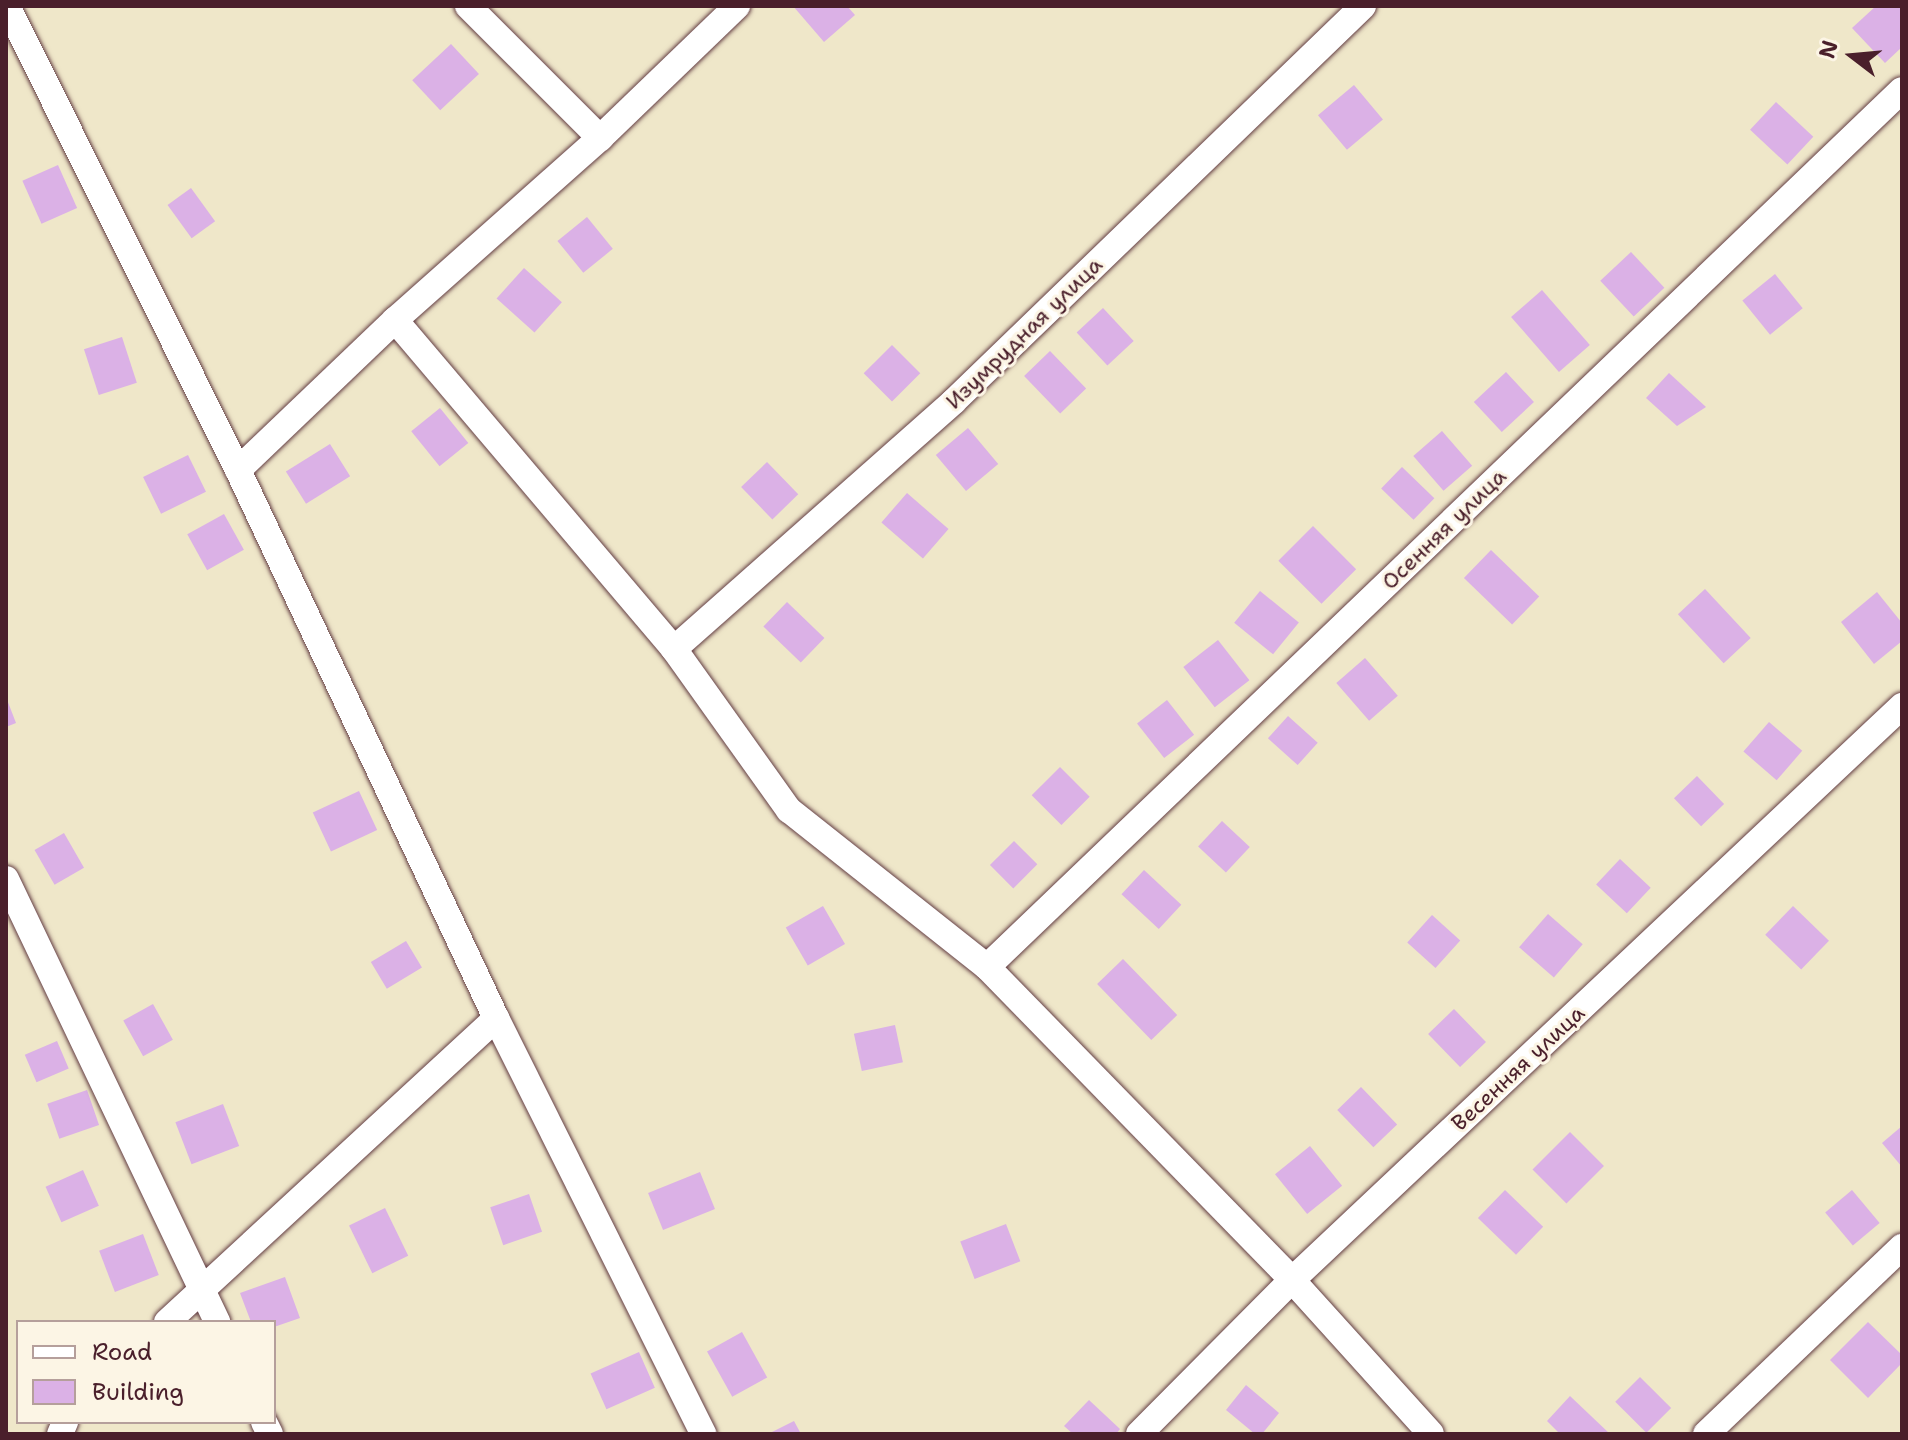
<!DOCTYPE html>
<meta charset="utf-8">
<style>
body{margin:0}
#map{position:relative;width:1908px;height:1440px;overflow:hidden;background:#efe7c9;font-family:"Shantell Sans",sans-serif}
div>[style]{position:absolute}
.building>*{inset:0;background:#dbb1e6;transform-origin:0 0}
.roads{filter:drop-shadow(0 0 2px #633d43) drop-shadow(0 0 2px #633d43)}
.minor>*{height:26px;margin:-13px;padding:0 13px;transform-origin:13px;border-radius:13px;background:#fff}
span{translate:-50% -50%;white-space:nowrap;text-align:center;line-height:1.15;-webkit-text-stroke:6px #fcf5e5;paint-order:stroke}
.street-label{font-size:22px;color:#4a1f2b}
.frame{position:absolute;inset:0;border:8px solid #4a1f2b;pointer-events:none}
.legend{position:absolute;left:16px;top:1320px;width:260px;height:104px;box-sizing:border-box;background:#fcf5e5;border:2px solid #b59f9b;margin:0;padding:10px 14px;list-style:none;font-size:24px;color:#4a1f2b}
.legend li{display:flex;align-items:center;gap:16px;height:40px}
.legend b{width:40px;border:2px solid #b59f9b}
.north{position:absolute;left:1812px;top:16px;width:80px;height:80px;-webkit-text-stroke:6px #fcf5e5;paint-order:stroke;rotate:286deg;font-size:22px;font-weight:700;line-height:32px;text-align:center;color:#4a1f2b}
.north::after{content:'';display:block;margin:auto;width:28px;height:36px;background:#4a1f2b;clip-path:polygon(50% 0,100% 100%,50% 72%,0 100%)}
</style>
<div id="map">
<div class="building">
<i style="clip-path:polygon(793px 6px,847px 6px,855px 15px,824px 42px)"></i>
<i style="clip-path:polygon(1876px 6px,1902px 6px,1902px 47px,1885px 63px,1852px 28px)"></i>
<i style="left:451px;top:44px;width:41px;height:53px;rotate:47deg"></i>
<i style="left:1354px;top:85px;width:45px;height:47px;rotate:50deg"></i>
<i style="left:1776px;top:102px;width:51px;height:38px;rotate:43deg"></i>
<i style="left:58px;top:165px;width:47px;height:39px;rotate:66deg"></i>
<i style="left:191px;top:188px;width:41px;height:29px;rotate:54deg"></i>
<i style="left:587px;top:217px;width:41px;height:38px;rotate:51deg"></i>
<i style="left:1631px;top:252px;width:49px;height:42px;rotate:47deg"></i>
<i style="left:524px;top:268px;width:51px;height:41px;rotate:42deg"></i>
<i style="left:1775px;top:274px;width:44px;height:42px;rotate:51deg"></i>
<i style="left:1542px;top:290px;width:73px;height:41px;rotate:49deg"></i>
<i style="left:1103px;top:308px;width:45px;height:36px;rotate:47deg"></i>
<i style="left:122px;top:337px;width:48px;height:40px;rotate:72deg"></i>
<i style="left:892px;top:345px;width:40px;height:40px;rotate:45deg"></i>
<i style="left:1050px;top:351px;width:52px;height:36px;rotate:46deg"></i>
<i style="left:1506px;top:372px;width:41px;height:44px;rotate:47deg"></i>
<i style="clip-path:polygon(1669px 373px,1706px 407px,1677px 426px,1646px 398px)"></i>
<i style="left:440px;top:408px;width:45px;height:37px;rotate:51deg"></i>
<i style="left:968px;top:428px;width:47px;height:42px;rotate:50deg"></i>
<i style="left:1442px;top:431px;width:46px;height:38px;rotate:49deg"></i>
<i style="left:330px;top:444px;width:38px;height:52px;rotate:58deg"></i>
<i style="left:188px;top:455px;width:41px;height:50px;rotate:64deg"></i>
<i style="left:767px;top:462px;width:45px;height:36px;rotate:46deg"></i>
<i style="left:1402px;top:467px;width:45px;height:30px;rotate:44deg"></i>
<i style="left:907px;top:493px;width:55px;height:39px;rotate:41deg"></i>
<i style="left:224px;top:514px;width:41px;height:42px;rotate:61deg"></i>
<i style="left:1313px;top:526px;width:61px;height:49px;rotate:45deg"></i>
<i style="left:1491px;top:550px;width:67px;height:39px;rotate:44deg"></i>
<i style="left:1705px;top:589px;width:67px;height:37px;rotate:47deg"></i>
<i style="left:1260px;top:591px;width:50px;height:41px;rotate:39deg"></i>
<i style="clip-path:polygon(1877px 592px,1902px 623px,1902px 641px,1874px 664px,1841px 622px)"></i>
<i style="left:787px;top:602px;width:52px;height:34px;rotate:44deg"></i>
<i style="left:1218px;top:640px;width:51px;height:44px;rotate:52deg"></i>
<i style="left:1365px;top:658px;width:50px;height:38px;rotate:49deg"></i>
<i style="clip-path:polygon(6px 697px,16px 723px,6px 727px)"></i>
<i style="left:1167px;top:700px;width:44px;height:38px;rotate:52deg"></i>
<i style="left:1288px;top:716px;width:40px;height:30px;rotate:42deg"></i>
<i style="left:1769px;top:722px;width:44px;height:39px;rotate:41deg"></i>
<i style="left:1060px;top:767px;width:42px;height:40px;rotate:45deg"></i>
<i style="left:1697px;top:776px;width:39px;height:32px;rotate:46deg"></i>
<i style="left:359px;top:791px;width:43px;height:51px;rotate:65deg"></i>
<i style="left:1222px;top:821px;width:38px;height:35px;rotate:43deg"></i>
<i style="left:64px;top:833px;width:40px;height:34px;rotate:60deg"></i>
<i style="left:1014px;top:841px;width:33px;height:34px;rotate:45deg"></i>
<i style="left:1620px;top:859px;width:42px;height:35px;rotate:43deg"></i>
<i style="left:1144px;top:870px;width:51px;height:33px;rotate:43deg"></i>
<i style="left:823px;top:906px;width:44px;height:43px;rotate:60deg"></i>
<i style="left:1793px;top:906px;width:50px;height:40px;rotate:44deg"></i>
<i style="left:1548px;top:914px;width:46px;height:44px;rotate:41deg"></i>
<i style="left:1432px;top:915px;width:38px;height:37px;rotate:42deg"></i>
<i style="left:406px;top:941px;width:31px;height:41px;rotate:59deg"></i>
<i style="left:1123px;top:959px;width:78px;height:36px;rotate:46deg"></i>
<i style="left:153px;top:1004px;width:41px;height:34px;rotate:61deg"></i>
<i style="left:1454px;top:1009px;width:46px;height:36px;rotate:46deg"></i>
<i style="left:895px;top:1025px;width:38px;height:42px;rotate:78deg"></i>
<i style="left:57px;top:1041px;width:30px;height:35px;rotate:67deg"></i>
<i style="left:1361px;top:1087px;width:52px;height:33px;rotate:46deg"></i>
<i style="left:87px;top:1090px;width:37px;height:42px;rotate:71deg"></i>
<i style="left:223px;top:1104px;width:45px;height:51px;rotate:69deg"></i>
<i style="clip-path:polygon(1902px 1126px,1902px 1167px,1882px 1143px)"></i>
<i style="left:1570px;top:1132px;width:48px;height:53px;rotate:45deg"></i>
<i style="left:1310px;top:1146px;width:51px;height:45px;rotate:51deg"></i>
<i style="left:83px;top:1170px;width:39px;height:41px;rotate:66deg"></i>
<i style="left:700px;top:1172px;width:40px;height:56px;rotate:68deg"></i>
<i style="left:1505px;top:1190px;width:53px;height:39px;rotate:44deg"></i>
<i style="left:1852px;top:1190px;width:43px;height:35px;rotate:50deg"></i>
<i style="left:529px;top:1194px;width:40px;height:41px;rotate:71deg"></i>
<i style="left:385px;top:1208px;width:53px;height:40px;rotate:64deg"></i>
<i style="left:1006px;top:1224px;width:40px;height:49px;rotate:69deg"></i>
<i style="left:143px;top:1234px;width:44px;height:47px;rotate:69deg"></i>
<i style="clip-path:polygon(285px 1277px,300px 1318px,274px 1327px,274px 1322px,251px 1322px,240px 1293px)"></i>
<i style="clip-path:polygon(1868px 1322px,1902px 1355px,1902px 1363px,1868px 1398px,1830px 1360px)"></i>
<i style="left:742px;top:1332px;width:52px;height:40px;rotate:61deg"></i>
<i style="left:639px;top:1352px;width:39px;height:53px;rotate:66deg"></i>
<i style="left:1640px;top:1377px;width:44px;height:35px;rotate:45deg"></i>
<i style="clip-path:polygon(1246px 1385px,1279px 1413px,1262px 1434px,1255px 1434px,1226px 1410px)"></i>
<i style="clip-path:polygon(1570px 1396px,1610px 1434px,1560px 1434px,1547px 1421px)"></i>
<i style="clip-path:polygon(1089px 1400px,1120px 1429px,1116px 1434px,1073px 1434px,1064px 1426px)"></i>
<i style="clip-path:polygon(794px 1421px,801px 1434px,768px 1434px)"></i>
</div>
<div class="roads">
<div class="minor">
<i style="left:7px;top:6px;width:518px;rotate:63.53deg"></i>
<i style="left:238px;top:470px;width:606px;rotate:64.79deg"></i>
<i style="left:496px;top:1018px;width:465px;rotate:63.5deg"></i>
<i style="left:468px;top:6px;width:187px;rotate:45deg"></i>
<i style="left:395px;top:320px;width:431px;rotate:49.7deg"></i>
<i style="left:674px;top:649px;width:198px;rotate:54.5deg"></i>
<i style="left:789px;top:810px;width:253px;rotate:38.4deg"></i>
<i style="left:987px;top:967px;width:437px;rotate:45.7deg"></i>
<i style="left:1292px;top:1280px;width:207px;rotate:47.9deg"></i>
<i style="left:238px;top:470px;width:217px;rotate:-43.7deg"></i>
<i style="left:395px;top:320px;width:274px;rotate:-41.6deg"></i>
<i style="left:600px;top:138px;width:190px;rotate:-43.9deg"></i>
<i style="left:674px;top:649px;width:373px;rotate:-41.5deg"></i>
<i style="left:953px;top:402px;width:570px;rotate:-44deg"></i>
<i style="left:6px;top:879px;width:491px;rotate:64.5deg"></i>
<i style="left:987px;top:967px;width:1267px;rotate:-43.79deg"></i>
<i style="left:167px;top:1322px;width:448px;rotate:-42.7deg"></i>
<i style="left:264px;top:1422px;width:13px;rotate:63deg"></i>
<i style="left:60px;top:1434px;width:13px;rotate:-67deg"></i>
<i style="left:1139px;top:1434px;width:217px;rotate:-45.2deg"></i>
<i style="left:1292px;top:1280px;width:838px;rotate:-43.26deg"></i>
<i style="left:1706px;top:1434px;width:271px;rotate:-43.7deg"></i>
</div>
</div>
<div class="street-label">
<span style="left:1024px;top:333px;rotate:-44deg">Изумрудная улица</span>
<span style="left:1444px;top:529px;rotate:-44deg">Осенняя улица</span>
<span style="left:1518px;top:1068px;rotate:-43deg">Весенняя улица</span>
</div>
<div class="frame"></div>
<ul class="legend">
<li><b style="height:10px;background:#fff"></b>Road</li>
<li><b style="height:22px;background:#dbb1e6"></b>Building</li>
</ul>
<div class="north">N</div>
</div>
